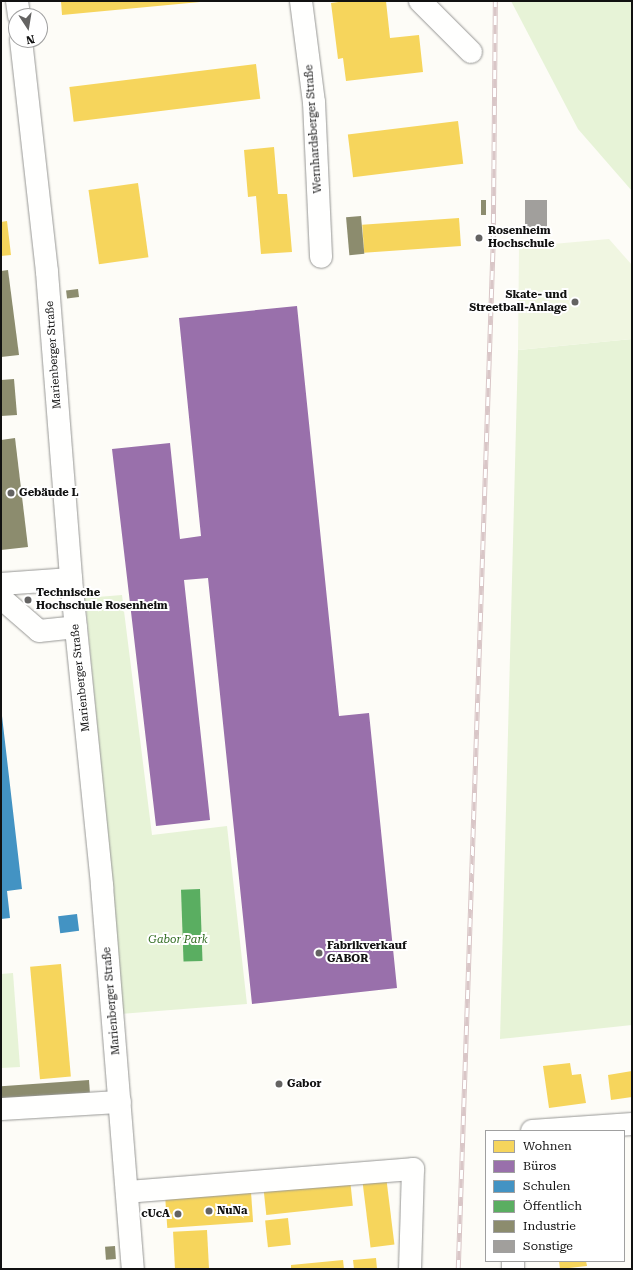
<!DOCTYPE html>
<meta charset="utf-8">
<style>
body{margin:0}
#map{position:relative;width:633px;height:1270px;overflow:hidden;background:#fdfcf7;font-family:"Roboto Serif",serif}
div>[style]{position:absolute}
.green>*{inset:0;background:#e7f3d7}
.pitch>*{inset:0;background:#f0f6e1}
.homes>*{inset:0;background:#f6d55c;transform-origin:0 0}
.offices>*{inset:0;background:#9970ab}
.schools>*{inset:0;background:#4393c3;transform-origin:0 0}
.public>*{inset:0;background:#5aae61;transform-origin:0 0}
.industry>*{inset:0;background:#8c8c6e;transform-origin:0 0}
.building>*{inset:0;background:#a19f9c;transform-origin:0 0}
.roads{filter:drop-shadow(0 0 1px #979795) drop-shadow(0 0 1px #979795)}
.minor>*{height:22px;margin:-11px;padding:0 11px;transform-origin:11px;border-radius:11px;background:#fffffe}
.rail>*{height:4.5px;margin-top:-2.25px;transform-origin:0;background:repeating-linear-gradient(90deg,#fff 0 9px,#d9c6c7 0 18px);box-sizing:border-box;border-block:1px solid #d9c6c7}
.dots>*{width:11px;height:11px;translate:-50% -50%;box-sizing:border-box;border:2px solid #fff;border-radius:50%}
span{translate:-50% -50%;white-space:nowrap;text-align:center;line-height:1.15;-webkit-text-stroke:4px #fff;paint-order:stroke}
.street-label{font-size:11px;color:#111}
.poi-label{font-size:11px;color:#111;font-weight:700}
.left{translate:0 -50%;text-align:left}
.right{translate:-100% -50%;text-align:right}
.park-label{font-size:11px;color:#2f6b1f;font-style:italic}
.frame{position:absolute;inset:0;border:2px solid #111;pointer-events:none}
.legend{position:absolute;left:485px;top:1130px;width:140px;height:132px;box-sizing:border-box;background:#fff;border:1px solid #a0a0a0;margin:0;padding:5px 7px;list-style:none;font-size:12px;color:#111}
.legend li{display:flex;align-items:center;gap:8px;height:20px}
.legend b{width:20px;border:1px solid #a0a0a0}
.north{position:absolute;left:8px;top:8px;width:40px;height:40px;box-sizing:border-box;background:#fff;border:1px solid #a0a0a0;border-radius:50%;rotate:168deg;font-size:11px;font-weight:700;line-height:16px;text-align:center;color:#111}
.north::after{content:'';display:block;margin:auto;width:14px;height:18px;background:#646362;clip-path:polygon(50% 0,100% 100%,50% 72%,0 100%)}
</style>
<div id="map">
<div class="green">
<i style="clip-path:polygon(511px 1px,632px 1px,632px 191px,578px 129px)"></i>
<i style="clip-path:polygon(632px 339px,632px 1025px,500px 1039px,518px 350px)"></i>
<i style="clip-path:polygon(122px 595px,152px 835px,227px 826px,247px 1004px,120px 1014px,108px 837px,85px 598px)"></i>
<i style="clip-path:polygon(13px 973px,20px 1067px,1px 1068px,1px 974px)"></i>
</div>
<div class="pitch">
<i style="clip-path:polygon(609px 239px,632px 265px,632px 339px,518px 350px,519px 247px)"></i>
</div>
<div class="homes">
<i style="clip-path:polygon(61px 1px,200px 1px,200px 2px,62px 15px)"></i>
<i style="clip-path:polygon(346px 1px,386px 1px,390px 38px,419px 35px,423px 72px,346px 81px,343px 58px,338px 59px,331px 3px)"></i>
<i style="left:256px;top:64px;width:35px;height:188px;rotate:83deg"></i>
<i style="left:458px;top:121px;width:43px;height:111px;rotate:83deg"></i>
<i style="clip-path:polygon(274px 147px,278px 194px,287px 194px,292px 252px,261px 254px,256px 196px,248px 197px,244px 150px)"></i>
<i style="left:138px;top:183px;width:75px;height:50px;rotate:82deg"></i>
<i style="left:459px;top:218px;width:28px;height:97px;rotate:86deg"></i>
<i style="clip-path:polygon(7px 221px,11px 255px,1px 256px,1px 222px)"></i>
<i style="left:61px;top:964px;width:113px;height:31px;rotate:85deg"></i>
<i style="clip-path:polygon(570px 1063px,572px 1075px,581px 1074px,586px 1103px,549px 1108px,543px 1066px)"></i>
<i style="clip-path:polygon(632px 1071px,632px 1097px,611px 1100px,608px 1075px)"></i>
<i style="left:386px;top:1176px;width:69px;height:24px;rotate:83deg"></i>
<i style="left:350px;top:1179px;width:27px;height:87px;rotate:84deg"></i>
<i style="left:251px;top:1192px;width:30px;height:86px;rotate:86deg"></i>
<i style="left:288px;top:1218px;width:27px;height:23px;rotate:84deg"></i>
<i style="left:207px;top:1230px;width:39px;height:34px;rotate:87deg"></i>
<i style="clip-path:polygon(376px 1258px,377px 1269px,354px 1269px,353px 1260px)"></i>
<i style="clip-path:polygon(343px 1260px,344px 1269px,291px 1269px,291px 1265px)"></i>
<i style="clip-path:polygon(559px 1261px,586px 1261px,587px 1266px,560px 1269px)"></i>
</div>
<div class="offices">
<i style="clip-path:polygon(297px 306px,339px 716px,369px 713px,397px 988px,252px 1004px,208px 578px,184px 580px,210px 820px,156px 826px,112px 449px,170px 443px,180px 539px,201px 536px,179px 318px)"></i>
</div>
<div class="schools">
<i style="clip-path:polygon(2px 716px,22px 889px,7px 891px,10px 918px,1px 919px)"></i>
<i style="left:77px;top:914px;width:17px;height:19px;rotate:83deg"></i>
</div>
<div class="public">
<i style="left:200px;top:889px;width:72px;height:19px;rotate:88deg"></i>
</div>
<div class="industry">
<i style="left:481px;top:200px;width:5px;height:15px"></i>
<i style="left:361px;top:216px;width:38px;height:15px;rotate:85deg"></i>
<i style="clip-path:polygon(8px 270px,19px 355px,1px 357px,1px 271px)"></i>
<i style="left:78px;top:289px;width:8px;height:12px;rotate:83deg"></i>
<i style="clip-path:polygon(14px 379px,17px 415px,1px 416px,1px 380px)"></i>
<i style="clip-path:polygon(15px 438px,28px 547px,1px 550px,1px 440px)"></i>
<i style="left:89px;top:1080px;width:14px;height:88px;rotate:86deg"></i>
<i style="left:115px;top:1246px;width:13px;height:10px;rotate:86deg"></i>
</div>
<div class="building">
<i style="left:525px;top:200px;width:22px;height:29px"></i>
</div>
<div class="roads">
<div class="minor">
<i style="left:17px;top:1px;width:15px;rotate:82deg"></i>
<i style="left:301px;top:1px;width:102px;rotate:82.7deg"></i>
<i style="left:314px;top:102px;width:155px;rotate:87.4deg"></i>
<i style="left:420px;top:1px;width:72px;rotate:45deg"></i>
<i style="left:21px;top:40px;width:233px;rotate:83.6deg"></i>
<i style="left:47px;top:272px;width:308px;rotate:85.5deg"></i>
<i style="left:71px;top:579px;width:309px;rotate:84.2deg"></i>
<i style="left:102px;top:886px;width:384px;rotate:85.4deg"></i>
<i style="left:1px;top:584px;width:70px;rotate:-4.1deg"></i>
<i style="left:1px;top:598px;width:50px;rotate:41deg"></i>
<i style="left:39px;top:631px;width:37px;rotate:-6deg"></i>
<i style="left:1px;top:1109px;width:119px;rotate:-3.4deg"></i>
<i style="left:532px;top:1131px;width:100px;rotate:-4deg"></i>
<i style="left:127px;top:1192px;width:287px;rotate:-4.6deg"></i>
<i style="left:413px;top:1169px;width:100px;rotate:91.7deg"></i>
<i style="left:513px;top:1269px;width:8px;rotate:-90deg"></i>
</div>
</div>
<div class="rail">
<i style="left:458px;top:1269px;width:1029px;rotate:-88.05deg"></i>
<i style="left:493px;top:241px;width:240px;rotate:-89.5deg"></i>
</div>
<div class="dots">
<i style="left:479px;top:238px;background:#646362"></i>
<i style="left:575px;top:302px;background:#646362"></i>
<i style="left:11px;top:493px;background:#646362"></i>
<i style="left:28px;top:600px;background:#646362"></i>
<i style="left:319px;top:953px;background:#646362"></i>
<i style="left:279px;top:1084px;background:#646362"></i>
<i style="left:209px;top:1211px;background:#646362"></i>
<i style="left:178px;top:1214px;background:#646362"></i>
</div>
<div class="street-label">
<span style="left:314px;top:129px;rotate:-94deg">Wernhardsberger Straße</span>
<span style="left:54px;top:355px;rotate:-94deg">Marienberger Straße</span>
<span style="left:81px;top:678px;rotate:-96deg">Marienberger Straße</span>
<span style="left:112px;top:1001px;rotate:-95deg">Marienberger Straße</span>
</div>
<div class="poi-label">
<span class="left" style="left:488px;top:238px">Rosenheim<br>Hochschule</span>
<span class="right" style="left:567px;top:302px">Skate- und<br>Streetball-Anlage</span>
<span class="left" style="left:19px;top:493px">Gebäude L</span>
<span class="left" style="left:36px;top:600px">Technische<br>Hochschule Rosenheim</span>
<span class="left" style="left:327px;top:953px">Fabrikverkauf<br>GABOR</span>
<span class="left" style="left:287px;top:1084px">Gabor</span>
<span class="left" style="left:217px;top:1211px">NuNa</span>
<span class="right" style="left:170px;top:1214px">cUcA</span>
</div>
<div class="park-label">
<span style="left:178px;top:940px">Gabor Park</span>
</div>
<div class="frame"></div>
<ul class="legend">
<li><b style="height:11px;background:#f6d55c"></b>Wohnen</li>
<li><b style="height:11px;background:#9970ab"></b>Büros</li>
<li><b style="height:11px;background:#4393c3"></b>Schulen</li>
<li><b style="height:11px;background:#5aae61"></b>Öffentlich</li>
<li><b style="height:11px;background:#8c8c6e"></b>Industrie</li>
<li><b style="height:11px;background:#a19f9c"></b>Sonstige</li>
</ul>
<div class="north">N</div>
</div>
